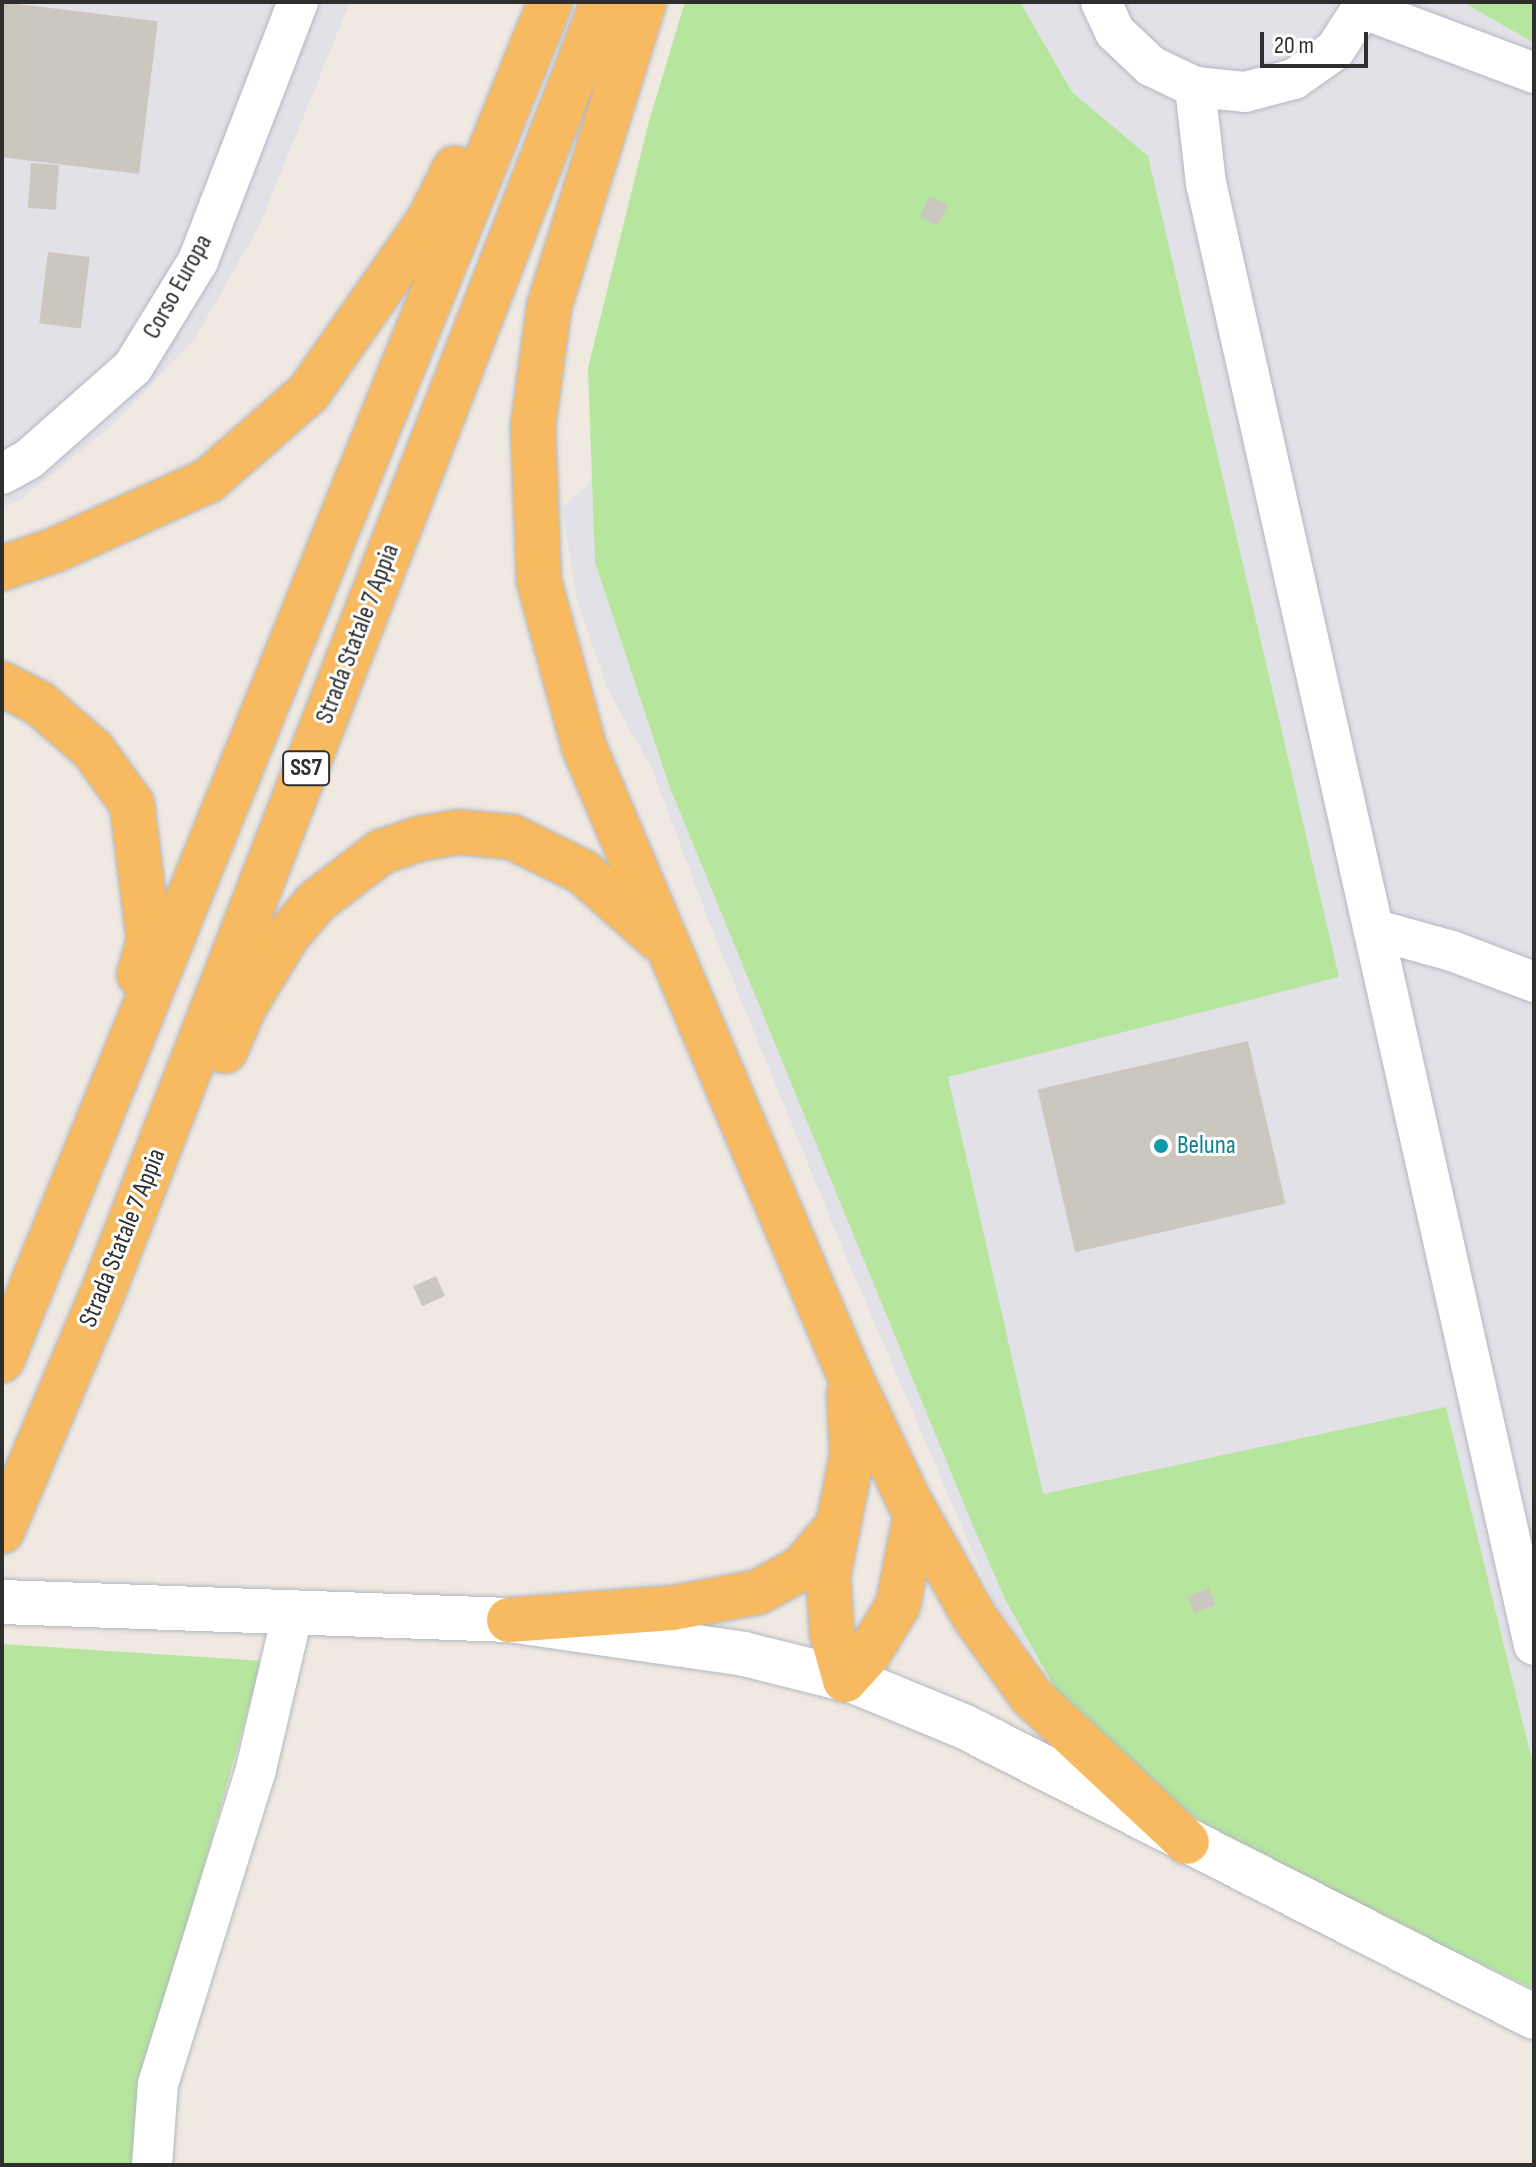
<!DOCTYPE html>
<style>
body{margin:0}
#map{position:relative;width:1536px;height:2167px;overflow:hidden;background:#efe9e1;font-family:"Sofia Sans Condensed",sans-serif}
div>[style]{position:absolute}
.industrial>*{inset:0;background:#e3e1e8}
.green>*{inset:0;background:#b6e59e}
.building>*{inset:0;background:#cbc7bf;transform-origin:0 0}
.roads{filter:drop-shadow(0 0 2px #b4b7c1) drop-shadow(0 0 2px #b4b7c1)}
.minor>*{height:40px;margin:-20px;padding:0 20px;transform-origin:20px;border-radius:20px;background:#fff}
.secondary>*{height:44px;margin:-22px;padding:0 22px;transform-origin:22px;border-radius:22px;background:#fff}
.trunk>*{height:44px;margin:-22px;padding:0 22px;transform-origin:22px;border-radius:22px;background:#f8ba60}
.dots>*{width:22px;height:22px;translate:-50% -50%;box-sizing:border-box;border:4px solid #fff;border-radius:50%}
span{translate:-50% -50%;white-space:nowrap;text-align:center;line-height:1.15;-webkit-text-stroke:6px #fff;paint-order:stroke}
.shield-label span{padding:2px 6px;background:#fff;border:2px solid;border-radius:6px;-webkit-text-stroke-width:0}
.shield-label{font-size:24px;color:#2e2e2e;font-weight:700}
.street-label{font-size:26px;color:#2e2e2e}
.culture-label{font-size:26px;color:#0d838f}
.left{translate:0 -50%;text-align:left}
.frame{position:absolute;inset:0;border:4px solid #2e2e2e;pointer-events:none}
.scale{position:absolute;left:1260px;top:32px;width:108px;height:36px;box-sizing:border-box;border:4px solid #2e2e2e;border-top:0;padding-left:10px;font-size:24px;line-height:28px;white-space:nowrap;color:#2e2e2e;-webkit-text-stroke:6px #fff;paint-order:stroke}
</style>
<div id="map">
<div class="industrial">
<i style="clip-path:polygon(2px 2px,350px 2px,260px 224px,196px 337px,114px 424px,21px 499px,2px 507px)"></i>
<i style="clip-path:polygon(774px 2px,1534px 2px,1534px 1982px,1047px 1671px,995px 1604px,842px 1247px,709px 922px,652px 769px,608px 690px,577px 600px,562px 508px,588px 484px,613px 442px)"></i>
</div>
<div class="green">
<i style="clip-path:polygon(685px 2px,1020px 2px,1072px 92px,1148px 156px,1339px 977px,948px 1077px,1043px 1494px,1446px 1407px,1534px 1769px,1534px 1989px,1244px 1851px,1138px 1778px,1056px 1690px,1006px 1601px,973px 1526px,670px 788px,595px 562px,588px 368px,649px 121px)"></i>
<i style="clip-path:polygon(1463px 2px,1534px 2px,1534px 43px)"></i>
<i style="clip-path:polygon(2px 1644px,262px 1661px,150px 2056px,136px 2165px,2px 2165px)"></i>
</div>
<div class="building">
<i style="left:2px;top:2px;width:157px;height:154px;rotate:7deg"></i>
<i style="left:31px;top:163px;width:28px;height:45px;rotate:4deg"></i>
<i style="left:930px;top:196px;width:20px;height:23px;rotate:27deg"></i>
<i style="left:48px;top:252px;width:42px;height:72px;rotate:7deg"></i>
<i style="left:1248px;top:1041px;width:167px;height:216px;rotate:77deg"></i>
<i style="left:436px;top:1276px;width:22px;height:25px;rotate:66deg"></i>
<i style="left:1209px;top:1588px;width:18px;height:23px;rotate:68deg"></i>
</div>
<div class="roads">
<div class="minor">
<i style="left:1101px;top:2px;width:33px;rotate:65deg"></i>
<i style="left:1115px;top:32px;width:50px;rotate:43.4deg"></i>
<i style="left:1151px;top:66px;width:49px;rotate:25.5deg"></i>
<i style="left:1195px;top:87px;width:50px;rotate:5.7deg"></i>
<i style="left:1245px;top:92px;width:51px;rotate:-14.9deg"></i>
<i style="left:1294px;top:79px;width:50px;rotate:-35.3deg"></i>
<i style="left:1335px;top:50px;width:57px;rotate:-57.1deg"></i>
<i style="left:1364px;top:9px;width:182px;rotate:20.6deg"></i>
<i style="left:1195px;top:87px;width:97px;rotate:83.5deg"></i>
<i style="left:1206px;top:183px;width:1498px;rotate:77.36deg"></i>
<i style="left:2px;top:474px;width:31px;rotate:-29deg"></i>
<i style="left:29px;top:459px;width:139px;rotate:-41.5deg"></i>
<i style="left:133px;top:367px;width:124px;rotate:-58.5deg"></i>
<i style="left:198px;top:261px;width:278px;rotate:-68.9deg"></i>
<i style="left:1373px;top:929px;width:82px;rotate:15.6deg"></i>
<i style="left:1452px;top:951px;width:88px;rotate:20.7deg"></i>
<i style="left:152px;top:2165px;width:81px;rotate:-85.8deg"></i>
<i style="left:158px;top:2084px;width:330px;rotate:-72.7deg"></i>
<i style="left:256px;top:1769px;width:162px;rotate:-76.8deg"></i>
</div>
<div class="secondary">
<i style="left:2px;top:1602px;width:507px;rotate:2.03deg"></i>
<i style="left:509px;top:1620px;width:237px;rotate:8.2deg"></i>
<i style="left:744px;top:1654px;width:115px;rotate:14deg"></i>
<i style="left:856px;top:1682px;width:116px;rotate:22.4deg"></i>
<i style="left:963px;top:1726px;width:641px;rotate:27deg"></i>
</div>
<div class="trunk">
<i style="left:644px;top:2px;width:319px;rotate:107.3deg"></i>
<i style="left:549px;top:307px;width:121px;rotate:97.6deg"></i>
<i style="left:533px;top:427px;width:154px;rotate:87.8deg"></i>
<i style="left:539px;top:581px;width:172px;rotate:74.8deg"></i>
<i style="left:584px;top:747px;width:678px;rotate:67.1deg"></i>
<i style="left:848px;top:1372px;width:143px;rotate:64.7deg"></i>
<i style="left:909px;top:1501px;width:134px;rotate:60.6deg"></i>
<i style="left:975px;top:1618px;width:97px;rotate:54.2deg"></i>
<i style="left:1032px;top:1697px;width:212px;rotate:43.1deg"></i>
<i style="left:2px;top:568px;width:56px;rotate:-18.8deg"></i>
<i style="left:55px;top:550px;width:169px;rotate:-24.4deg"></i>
<i style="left:209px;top:480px;width:133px;rotate:-41.3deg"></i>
<i style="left:309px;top:392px;width:210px;rotate:-55.1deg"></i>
<i style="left:429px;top:220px;width:58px;rotate:-63.4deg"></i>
<i style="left:2px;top:684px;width:42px;rotate:27.2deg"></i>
<i style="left:39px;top:703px;width:72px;rotate:41deg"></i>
<i style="left:93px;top:750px;width:67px;rotate:54.2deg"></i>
<i style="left:132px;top:804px;width:137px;rotate:82.9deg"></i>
<i style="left:149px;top:940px;width:36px;rotate:106deg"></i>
<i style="left:225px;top:1051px;width:48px;rotate:-66.6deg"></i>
<i style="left:244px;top:1007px;width:83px;rotate:-58.8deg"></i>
<i style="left:287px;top:936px;width:46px;rotate:-49.4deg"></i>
<i style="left:317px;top:901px;width:81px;rotate:-37.4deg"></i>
<i style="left:381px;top:852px;width:39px;rotate:-19deg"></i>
<i style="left:418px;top:839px;width:42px;rotate:-9.7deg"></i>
<i style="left:459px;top:832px;width:53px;rotate:5.4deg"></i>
<i style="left:512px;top:837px;width:79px;rotate:26.2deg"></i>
<i style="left:583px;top:872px;width:99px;rotate:41.7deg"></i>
<i style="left:2px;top:1360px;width:1464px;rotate:-68.02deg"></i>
<i style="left:2px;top:1531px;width:265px;rotate:-67.1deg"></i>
<i style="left:105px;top:1287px;width:1378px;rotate:-68.82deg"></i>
<i style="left:509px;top:1620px;width:164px;rotate:-4.2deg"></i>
<i style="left:673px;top:1608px;width:86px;rotate:-10.7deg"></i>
<i style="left:758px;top:1592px;width:50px;rotate:-28.6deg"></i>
<i style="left:802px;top:1568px;width:51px;rotate:-49.8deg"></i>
<i style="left:845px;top:1680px;width:49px;rotate:-105.5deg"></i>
<i style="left:832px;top:1633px;width:57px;rotate:-94deg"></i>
<i style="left:828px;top:1576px;width:122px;rotate:-78.7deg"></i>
<i style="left:852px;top:1456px;width:62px;rotate:-92.8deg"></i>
<i style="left:845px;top:1680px;width:36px;rotate:-48deg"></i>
<i style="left:869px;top:1653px;width:56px;rotate:-58.9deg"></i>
<i style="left:898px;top:1605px;width:94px;rotate:-78.9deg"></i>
</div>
</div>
<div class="dots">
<i style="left:1161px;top:1146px;background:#0f9aa8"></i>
</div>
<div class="shield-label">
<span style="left:306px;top:768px">SS7</span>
</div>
<div class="street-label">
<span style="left:178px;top:287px;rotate:-61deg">Corso Europa</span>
<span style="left:358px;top:634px;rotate:-69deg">Strada Statale 7 Appia</span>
<span style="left:123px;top:1238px;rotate:-68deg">Strada Statale 7 Appia</span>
</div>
<div class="culture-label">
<span class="left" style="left:1177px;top:1146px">Beluna</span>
</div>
<div class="frame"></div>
<div class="scale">20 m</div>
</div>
